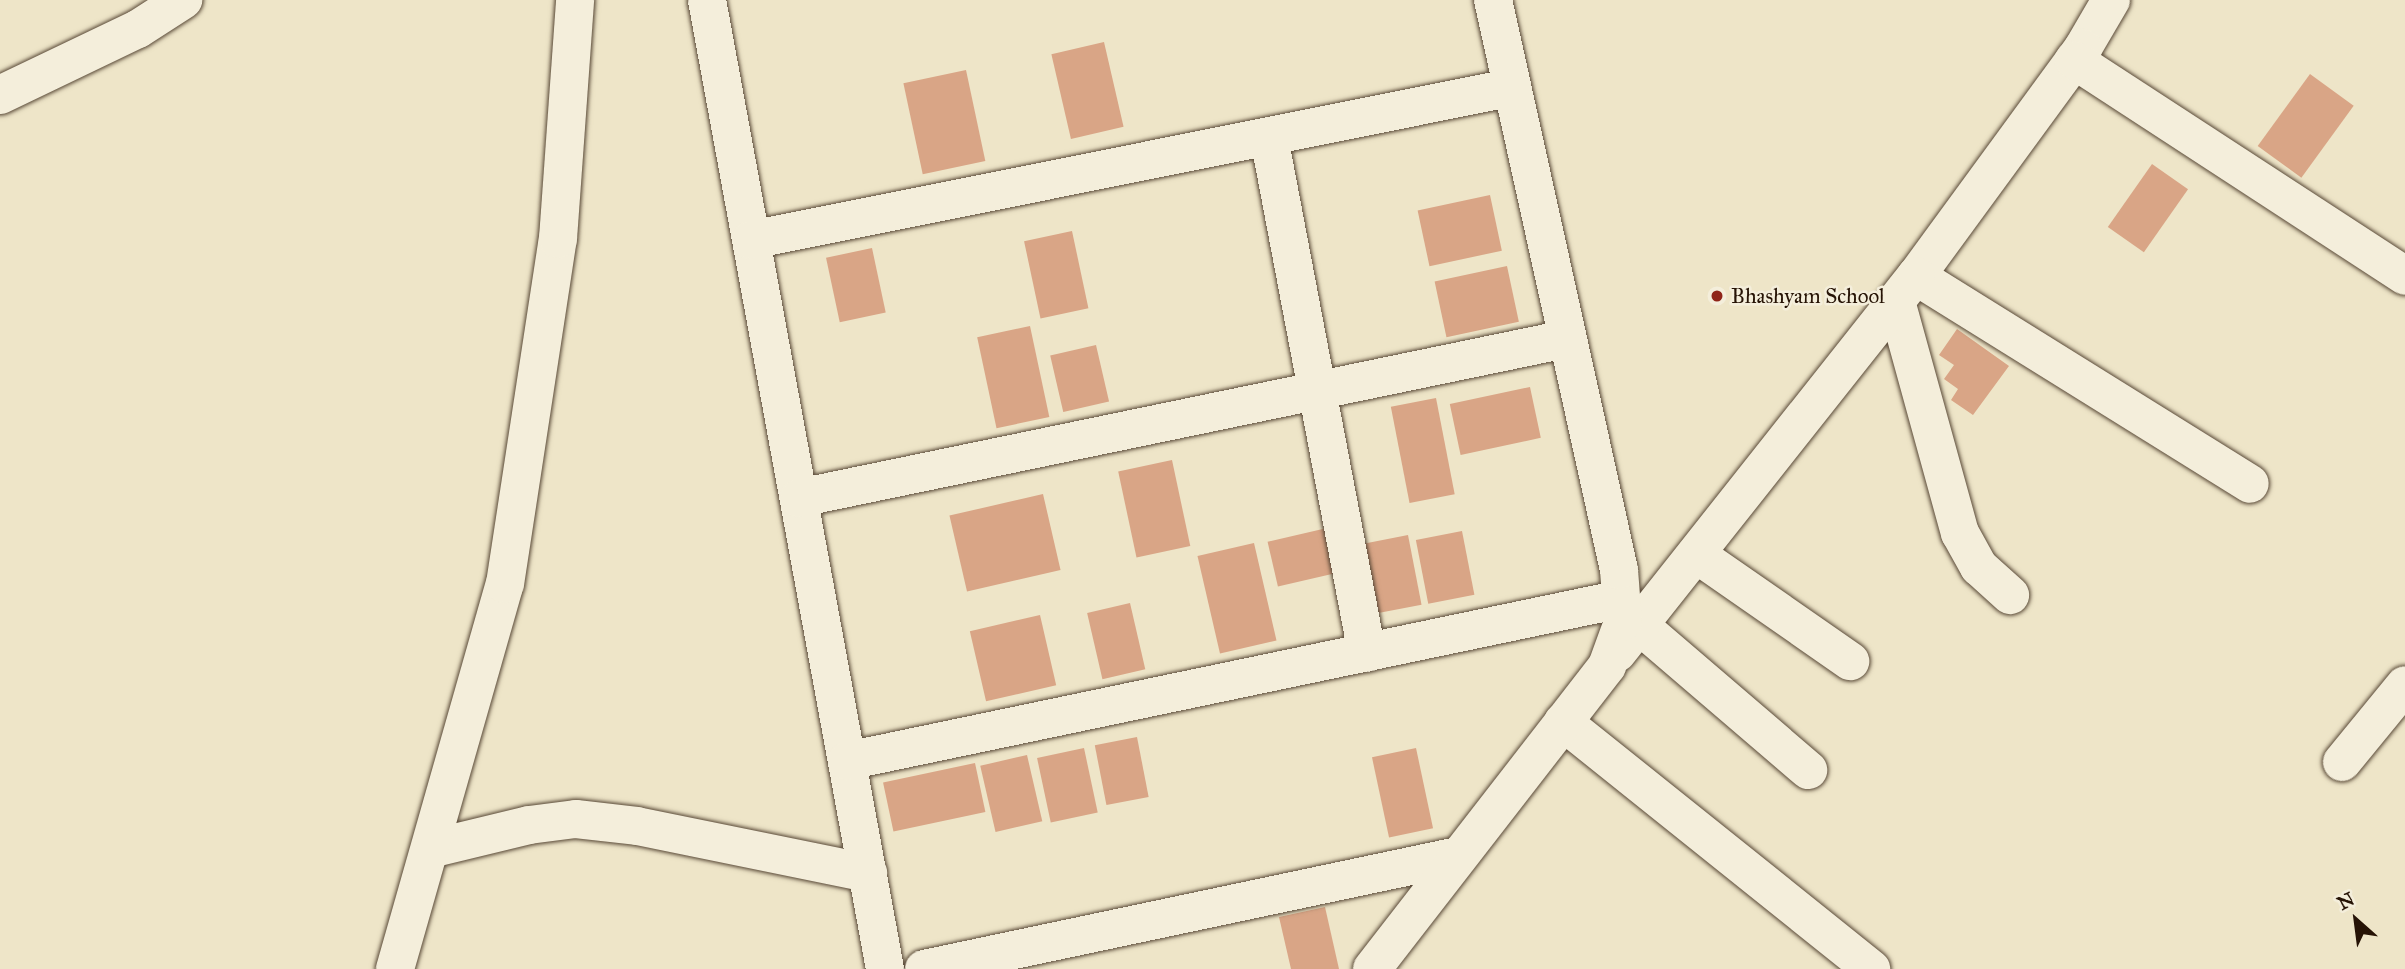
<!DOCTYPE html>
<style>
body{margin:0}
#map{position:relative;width:2405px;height:969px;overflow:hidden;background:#eee5c8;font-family:"IM FELL Great Primer",serif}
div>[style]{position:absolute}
.building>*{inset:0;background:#d9a586;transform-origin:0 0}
.roads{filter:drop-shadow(0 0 2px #584836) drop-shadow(0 0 2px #584836)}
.minor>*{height:38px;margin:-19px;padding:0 19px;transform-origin:19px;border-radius:19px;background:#f4eedb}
.dots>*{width:19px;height:19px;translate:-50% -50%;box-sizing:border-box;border:4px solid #f4eedb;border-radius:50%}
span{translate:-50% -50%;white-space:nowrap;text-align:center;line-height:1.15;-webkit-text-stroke:5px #f4eedb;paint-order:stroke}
.poi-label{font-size:21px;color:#261305}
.left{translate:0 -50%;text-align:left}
.north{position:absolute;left:2321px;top:885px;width:70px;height:70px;-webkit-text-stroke:5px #f4eedb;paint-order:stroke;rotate:332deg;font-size:19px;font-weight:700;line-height:28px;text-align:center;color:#261305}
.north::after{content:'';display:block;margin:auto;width:24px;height:32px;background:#261305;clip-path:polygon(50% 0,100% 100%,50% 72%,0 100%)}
</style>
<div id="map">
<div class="building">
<i style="left:1104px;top:42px;width:87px;height:54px;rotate:77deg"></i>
<i style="left:966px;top:70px;width:93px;height:64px;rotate:78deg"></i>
<i style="left:2310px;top:74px;width:54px;height:89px;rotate:36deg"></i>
<i style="left:2152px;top:164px;width:44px;height:77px;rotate:35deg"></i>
<i style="left:1490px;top:195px;width:57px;height:74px;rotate:78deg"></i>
<i style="left:1072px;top:231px;width:79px;height:49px;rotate:78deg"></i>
<i style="left:872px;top:248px;width:66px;height:47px;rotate:78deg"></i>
<i style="left:1507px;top:266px;width:57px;height:74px;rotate:78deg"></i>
<i style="left:1030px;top:326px;width:93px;height:54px;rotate:78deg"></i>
<i style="clip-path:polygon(1957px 329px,2009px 366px,1973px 415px,1951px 400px,1958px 389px,1944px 379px,1954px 365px,1939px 355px)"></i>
<i style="left:1096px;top:345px;width:58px;height:47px;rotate:77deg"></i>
<i style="left:1530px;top:387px;width:52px;height:82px;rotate:78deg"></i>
<i style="left:1436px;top:398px;width:98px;height:46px;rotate:79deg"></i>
<i style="left:1172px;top:460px;width:88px;height:55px;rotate:78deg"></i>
<i style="left:1043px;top:494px;width:78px;height:96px;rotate:77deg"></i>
<i style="left:1327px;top:528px;width:46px;height:61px;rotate:77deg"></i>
<i style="left:1462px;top:531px;width:65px;height:47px;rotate:79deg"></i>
<i style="left:1408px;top:535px;width:71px;height:44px;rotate:79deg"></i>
<i style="left:1254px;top:543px;width:100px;height:58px;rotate:77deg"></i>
<i style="left:1130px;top:603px;width:68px;height:44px;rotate:77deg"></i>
<i style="left:1040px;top:615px;width:72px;height:72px;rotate:77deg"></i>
<i style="left:1137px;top:737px;width:61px;height:43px;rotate:79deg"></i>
<i style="left:1084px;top:748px;width:66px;height:48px;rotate:78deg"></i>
<i style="left:1416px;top:748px;width:82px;height:45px;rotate:78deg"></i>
<i style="left:1027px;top:755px;width:68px;height:48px;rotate:77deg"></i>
<i style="left:975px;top:763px;width:50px;height:94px;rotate:78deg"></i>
<i style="clip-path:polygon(1325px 907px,1339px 969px,1291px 969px,1279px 917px)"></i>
</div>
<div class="roads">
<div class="minor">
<i style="left:707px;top:0;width:985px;rotate:79.59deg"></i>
<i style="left:2111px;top:0;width:56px;rotate:120.3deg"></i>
<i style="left:2083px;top:48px;width:283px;rotate:126.2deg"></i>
<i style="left:1916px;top:276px;width:393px;rotate:31.9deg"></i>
<i style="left:2074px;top:60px;width:395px;rotate:33.1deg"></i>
<i style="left:0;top:95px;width:153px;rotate:-25.6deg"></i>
<i style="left:138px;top:29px;width:54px;rotate:-32.8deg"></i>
<i style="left:1269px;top:137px;width:525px;rotate:79.25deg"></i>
<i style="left:751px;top:240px;width:773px;rotate:-11.34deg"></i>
<i style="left:1896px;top:301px;width:241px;rotate:74.6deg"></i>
<i style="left:1960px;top:533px;width:39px;rotate:61deg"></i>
<i style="left:1979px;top:567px;width:42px;rotate:42.1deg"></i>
<i style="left:799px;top:498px;width:783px;rotate:-11.71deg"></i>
<i style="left:1696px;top:554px;width:188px;rotate:34.8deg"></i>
<i style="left:1639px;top:625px;width:223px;rotate:40.6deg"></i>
<i style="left:1617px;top:653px;width:481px;rotate:-51.6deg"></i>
<i style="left:1563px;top:722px;width:395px;rotate:38.7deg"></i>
<i style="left:847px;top:761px;width:791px;rotate:-11.82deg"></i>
<i style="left:2342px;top:762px;width:99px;rotate:-50.7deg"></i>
<i style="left:430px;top:849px;width:102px;rotate:-13.6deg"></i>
<i style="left:529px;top:825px;width:47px;rotate:-7.3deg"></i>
<i style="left:576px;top:819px;width:61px;rotate:6.5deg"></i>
<i style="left:637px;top:826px;width:236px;rotate:11.5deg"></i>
<i style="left:395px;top:969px;width:400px;rotate:-74.1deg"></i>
<i style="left:505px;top:584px;width:349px;rotate:-81.3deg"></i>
<i style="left:558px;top:239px;width:240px;rotate:-85.9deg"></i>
<i style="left:924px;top:969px;width:546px;rotate:-11.95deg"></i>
<i style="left:1372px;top:969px;width:383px;rotate:-52.2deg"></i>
<i style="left:1607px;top:666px;width:47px;rotate:-70deg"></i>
<i style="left:1623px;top:622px;width:52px;rotate:-94.4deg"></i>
<i style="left:1619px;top:570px;width:584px;rotate:-102.46deg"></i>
</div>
</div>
<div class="dots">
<i style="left:1717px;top:296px;background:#8f2418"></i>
</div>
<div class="poi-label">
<span class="left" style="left:1731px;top:296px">Bhashyam School</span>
</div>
<div class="north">N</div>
</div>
